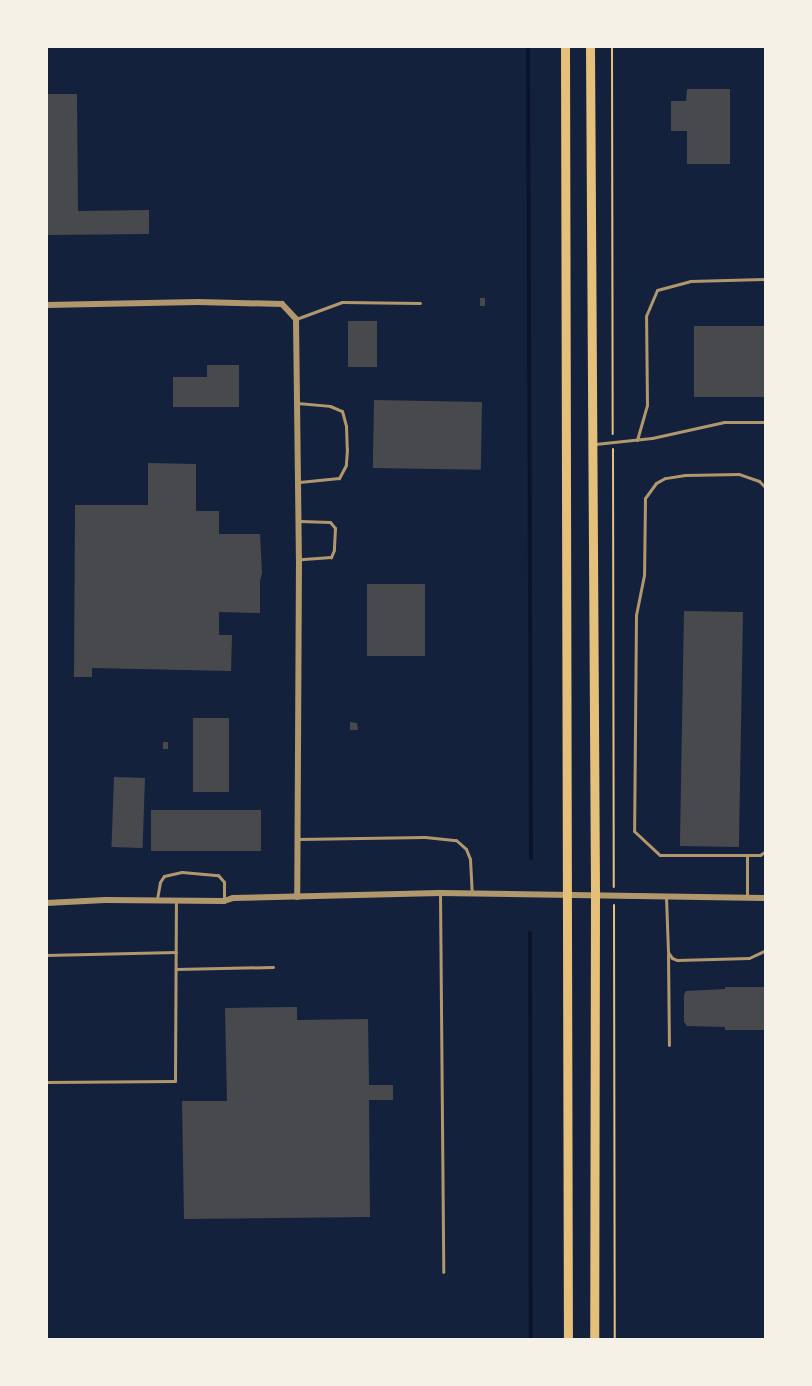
<!DOCTYPE html>
<style>
body{margin:0}
#map{position:relative;width:812px;height:1386px;overflow:hidden;background:#14213d;font-family:"Alegreya Sans",sans-serif}
div>[style]{position:absolute}
.stream>*{height:4px;margin:-2px;padding:0 2px;transform-origin:2px;border-radius:2px;background:#0b132b}
.building>*{inset:0;background:#48494c;transform-origin:0 0}
.path>*{height:2px;margin:-1px;padding:0 1px;transform-origin:1px;border-radius:1px;background:#e5c07b}
.service>*{height:3px;margin:-1.5px;padding:0 1.5px;transform-origin:1.5px;border-radius:1.5px;background:#b1986c}
.minor>*{height:6px;margin:-3px;padding:0 3px;transform-origin:3px;border-radius:3px;background:#b1986c}
.secondary>*{height:9px;margin:-4.5px;padding:0 4.5px;transform-origin:4.5px;border-radius:4.5px;background:#e5c07b}
span{translate:-50% -50%;white-space:nowrap;text-align:center;line-height:1.15;-webkit-text-stroke:6px #f6f1e7;paint-order:stroke}
.frame{position:absolute;inset:0;border:48px solid #f6f1e7;pointer-events:none}
</style>
<div id="map">
<div class="stream">
<i style="left:528px;top:46px;width:812px;rotate:89.79deg"></i>
<i style="left:530px;top:933px;width:407px;rotate:89.9deg"></i>
</div>
<div class="building">
<i style="clip-path:polygon(687px 89px,730px 89px,730px 164px,687px 164px,687px 131px,671px 131px,671px 101px,686px 101px)"></i>
<i style="clip-path:polygon(46px 94px,77px 94px,78px 211px,149px 210px,149px 234px,46px 235px)"></i>
<i style="left:480px;top:298px;width:5px;height:8px"></i>
<i style="left:348px;top:321px;width:29px;height:46px"></i>
<i style="left:694px;top:326px;width:72px;height:71px"></i>
<i style="clip-path:polygon(207px 365px,239px 365px,239px 407px,173px 407px,173px 377px,207px 377px)"></i>
<i style="left:374px;top:400px;width:108px;height:68px;rotate:1deg"></i>
<i style="clip-path:polygon(148px 463px,196px 464px,196px 511px,219px 511px,219px 534px,260px 534px,262px 573px,260px 581px,260px 613px,219px 612px,219px 635px,232px 635px,231px 671px,92px 668px,92px 677px,74px 677px,75px 505px,148px 505px)"></i>
<i style="left:367px;top:584px;width:58px;height:72px"></i>
<i style="left:684px;top:611px;width:59px;height:235px;rotate:1deg"></i>
<i style="left:193px;top:718px;width:36px;height:74px"></i>
<i style="clip-path:polygon(350px 722px,357px 723px,358px 730px,350px 730px)"></i>
<i style="left:163px;top:742px;width:5px;height:7px"></i>
<i style="left:114px;top:777px;width:31px;height:70px;rotate:2deg"></i>
<i style="left:151px;top:810px;width:110px;height:41px"></i>
<i style="clip-path:polygon(725px 987px,766px 987px,766px 1030px,725px 1030px,725px 1027px,687px 1026px,684px 1022px,684px 995px,686px 991px,725px 989px)"></i>
<i style="clip-path:polygon(297px 1007px,297px 1020px,368px 1019px,369px 1085px,393px 1085px,393px 1100px,369px 1100px,370px 1217px,184px 1219px,182px 1101px,227px 1101px,225px 1008px)"></i>
</div>
<div class="path">
<i style="left:612px;top:46px;width:388px;rotate:89.9deg"></i>
<i style="left:613px;top:449px;width:438px;rotate:89.9deg"></i>
<i style="left:614px;top:905px;width:435px;rotate:89.9deg"></i>
</div>
<div class="service">
<i style="left:296px;top:319px;width:49px;rotate:-20.3deg"></i>
<i style="left:342px;top:302px;width:78px;rotate:0.7deg"></i>
<i style="left:297px;top:403px;width:33px;rotate:5deg"></i>
<i style="left:330px;top:406px;width:13px;rotate:23deg"></i>
<i style="left:342px;top:411px;width:16px;rotate:75deg"></i>
<i style="left:346px;top:426px;width:23px;rotate:88deg"></i>
<i style="left:347px;top:449px;width:16px;rotate:94deg"></i>
<i style="left:346px;top:465px;width:15px;rotate:118deg"></i>
<i style="left:339px;top:478px;width:40px;rotate:174.3deg"></i>
<i style="left:637px;top:440px;width:36px;rotate:-74deg"></i>
<i style="left:647px;top:405px;width:89px;rotate:-90.6deg"></i>
<i style="left:646px;top:316px;width:28px;rotate:-67deg"></i>
<i style="left:657px;top:290px;width:34px;rotate:-15deg"></i>
<i style="left:690px;top:281px;width:76px;rotate:-1.5deg"></i>
<i style="left:595px;top:444px;width:57px;rotate:-6deg"></i>
<i style="left:652px;top:438px;width:74px;rotate:-12.5deg"></i>
<i style="left:724px;top:422px;width:42px"></i>
<i style="left:766px;top:488px;width:10px;rotate:-135deg"></i>
<i style="left:759px;top:481px;width:21px;rotate:-161deg"></i>
<i style="left:739px;top:474px;width:54px;rotate:178.9deg"></i>
<i style="left:685px;top:475px;width:20px;rotate:171deg"></i>
<i style="left:665px;top:478px;width:10px;rotate:151deg"></i>
<i style="left:656px;top:483px;width:19px;rotate:126deg"></i>
<i style="left:645px;top:498px;width:77px;rotate:90.7deg"></i>
<i style="left:644px;top:575px;width:41px;rotate:101.3deg"></i>
<i style="left:636px;top:615px;width:216px;rotate:90.5deg"></i>
<i style="left:634px;top:831px;width:35px;rotate:43deg"></i>
<i style="left:660px;top:855px;width:100px"></i>
<i style="left:760px;top:855px;width:7px;rotate:-34deg"></i>
<i style="left:300px;top:521px;width:30px;rotate:2deg"></i>
<i style="left:330px;top:522px;width:8px;rotate:50deg"></i>
<i style="left:335px;top:528px;width:22px;rotate:93deg"></i>
<i style="left:334px;top:550px;width:8px;rotate:113deg"></i>
<i style="left:331px;top:557px;width:31px;rotate:176deg"></i>
<i style="left:298px;top:839px;width:127px;rotate:-0.9deg"></i>
<i style="left:425px;top:837px;width:31px;rotate:6deg"></i>
<i style="left:456px;top:840px;width:13px;rotate:42deg"></i>
<i style="left:466px;top:849px;width:11px;rotate:68deg"></i>
<i style="left:470px;top:859px;width:33px;rotate:87deg"></i>
<i style="left:440px;top:893px;width:379px;rotate:89.5deg"></i>
<i style="left:666px;top:897px;width:55px;rotate:87.9deg"></i>
<i style="left:668px;top:952px;width:7px;rotate:56deg"></i>
<i style="left:672px;top:958px;width:5px;rotate:22deg"></i>
<i style="left:677px;top:960px;width:72px;rotate:-1.6deg"></i>
<i style="left:749px;top:958px;width:19px;rotate:-25deg"></i>
<i style="left:747px;top:897px;width:42px;rotate:-90deg"></i>
<i style="left:157px;top:899px;width:17px;rotate:-80deg"></i>
<i style="left:160px;top:882px;width:7px;rotate:-56deg"></i>
<i style="left:164px;top:876px;width:18px;rotate:-13deg"></i>
<i style="left:182px;top:872px;width:36px;rotate:5deg"></i>
<i style="left:218px;top:875px;width:9px;rotate:49deg"></i>
<i style="left:224px;top:882px;width:19px;rotate:90deg"></i>
<i style="left:668px;top:954px;width:91px;rotate:89.4deg"></i>
<i style="left:46px;top:955px;width:130px;rotate:-1.3deg"></i>
<i style="left:176px;top:969px;width:97px;rotate:-1.2deg"></i>
<i style="left:46px;top:1082px;width:129px;rotate:-0.4deg"></i>
<i style="left:175px;top:1081px;width:179px;rotate:-89.7deg"></i>
</div>
<div class="minor">
<i style="left:46px;top:305px;width:152px;rotate:-1.1deg"></i>
<i style="left:198px;top:302px;width:84px;rotate:1.4deg"></i>
<i style="left:282px;top:304px;width:21px;rotate:47deg"></i>
<i style="left:296px;top:319px;width:240px;rotate:89.3deg"></i>
<i style="left:299px;top:559px;width:338px;rotate:90.3deg"></i>
<i style="left:46px;top:903px;width:59px;rotate:-2.9deg"></i>
<i style="left:105px;top:900px;width:119px;rotate:0.5deg"></i>
<i style="left:224px;top:901px;width:9px;rotate:-18deg"></i>
<i style="left:233px;top:898px;width:207px;rotate:-1.4deg"></i>
<i style="left:440px;top:893px;width:326px;rotate:0.9deg"></i>
</div>
<div class="secondary">
<i style="left:565px;top:46px;width:1294px;rotate:89.87deg"></i>
<i style="left:590px;top:46px;width:849px;rotate:89.66deg"></i>
<i style="left:595px;top:895px;width:445px;rotate:90.1deg"></i>
</div>
<div class="frame"></div>
</div>
